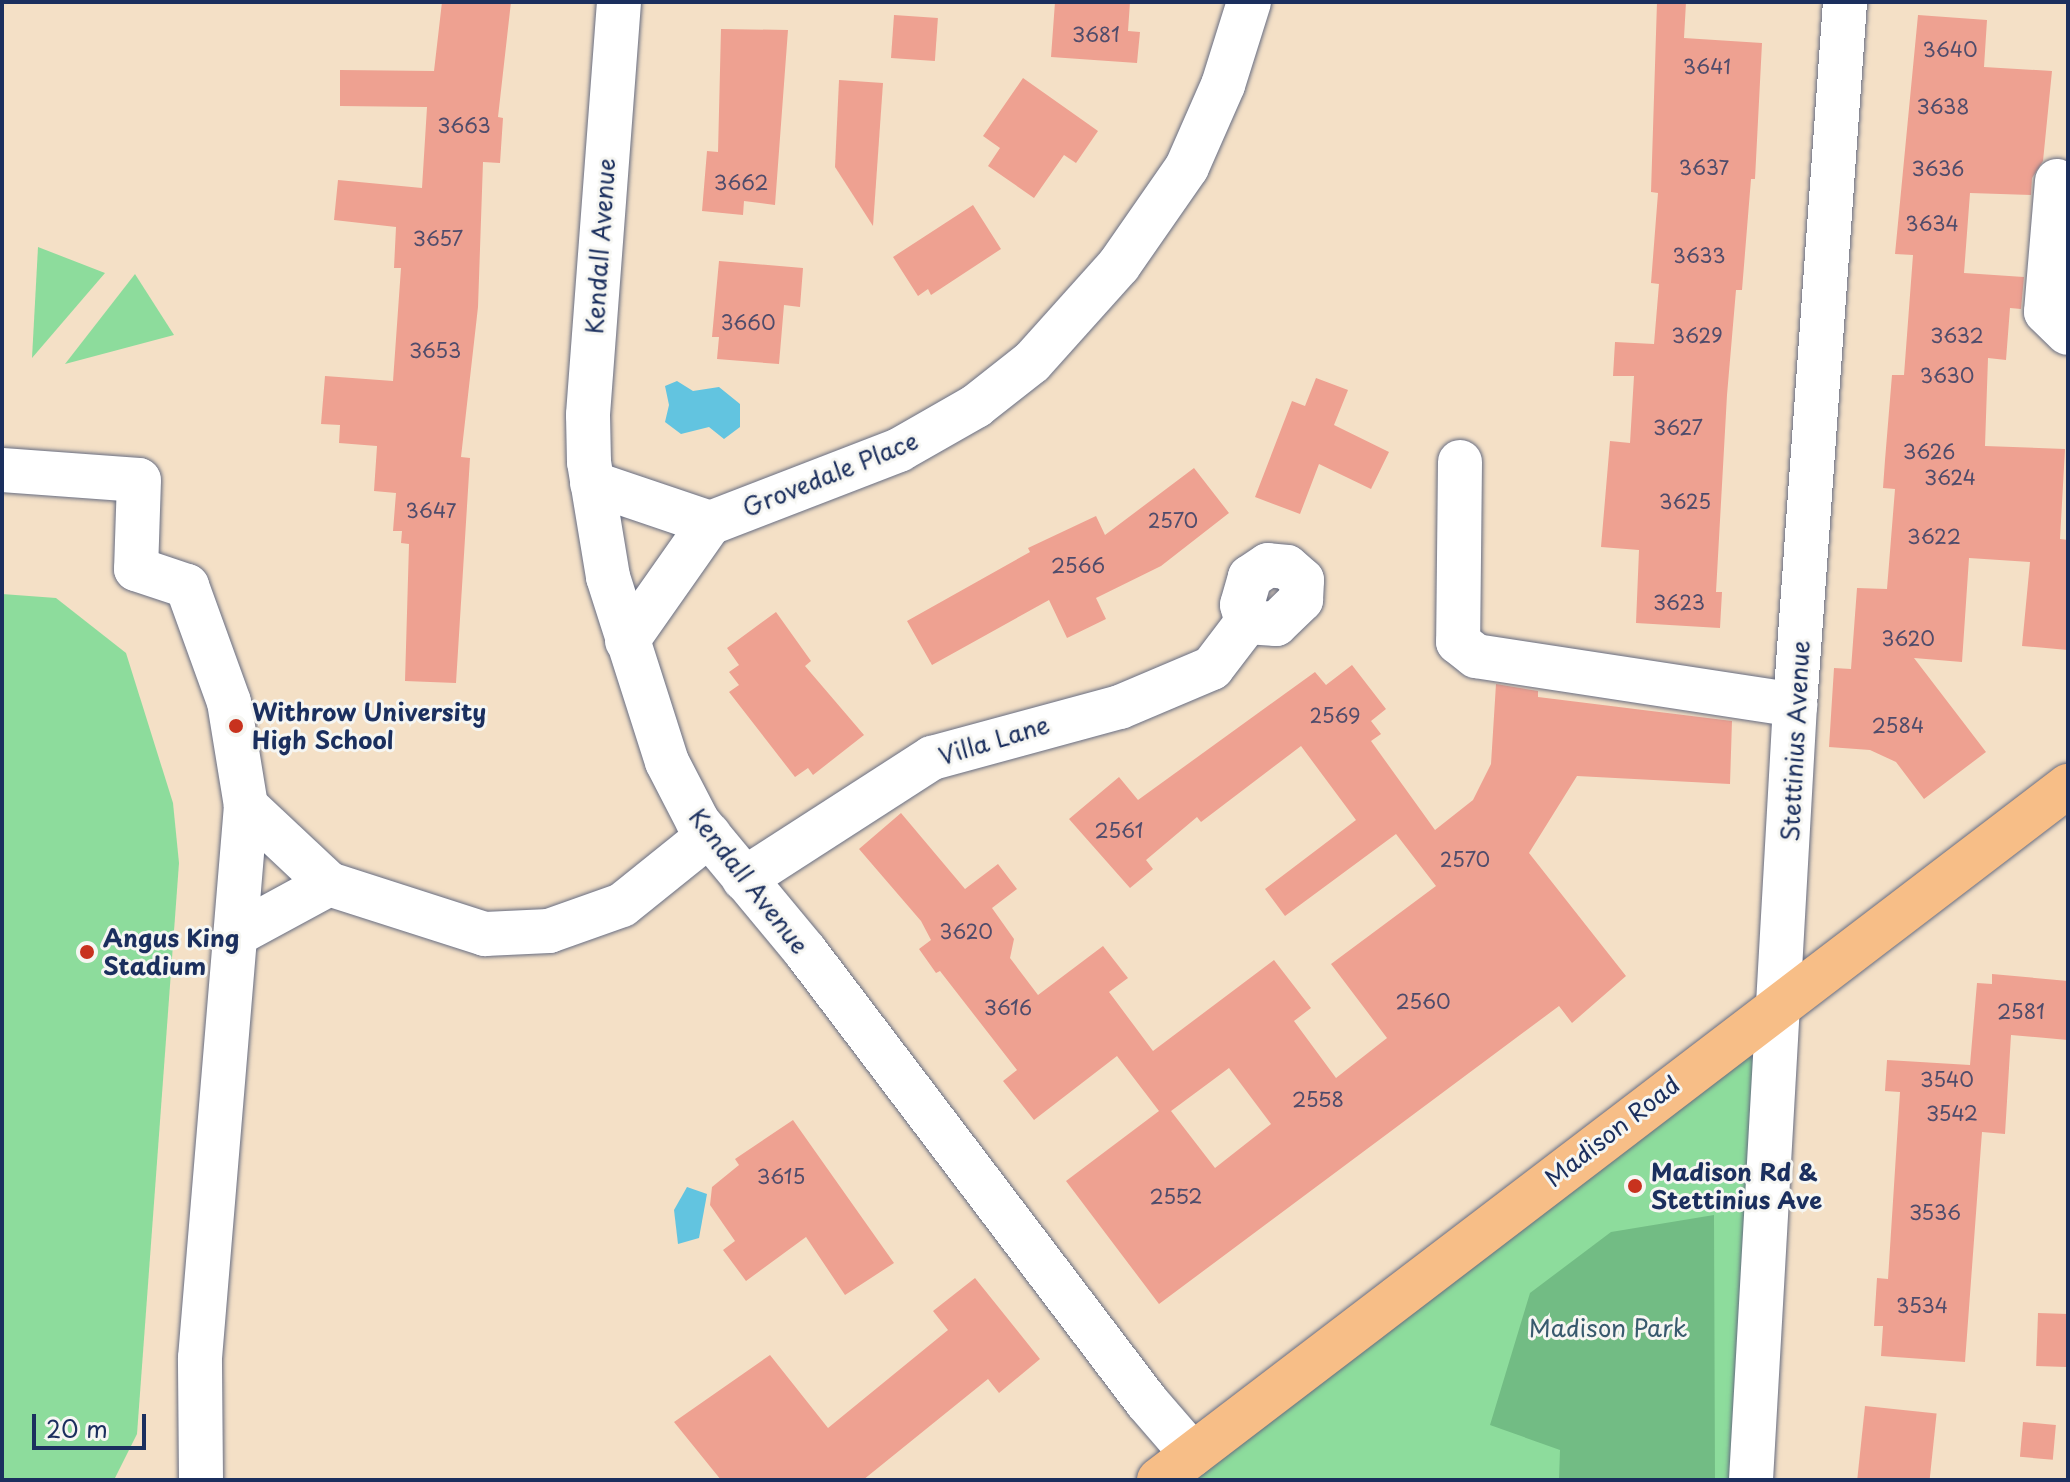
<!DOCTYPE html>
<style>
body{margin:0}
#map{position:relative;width:2070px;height:1482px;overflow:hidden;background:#f4e0c6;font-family:"Playpen Sans",sans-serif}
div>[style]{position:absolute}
.green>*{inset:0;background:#8ddc9c}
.forest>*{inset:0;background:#72bc84}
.water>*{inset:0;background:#62c4e0}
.building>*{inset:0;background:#eea191;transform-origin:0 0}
.roads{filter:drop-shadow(0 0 2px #676d82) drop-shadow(0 0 2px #676d82)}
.minor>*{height:44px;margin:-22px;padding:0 22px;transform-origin:22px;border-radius:22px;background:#fff}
.major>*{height:44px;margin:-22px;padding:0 22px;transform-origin:22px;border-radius:22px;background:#f7be87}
.dots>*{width:22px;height:22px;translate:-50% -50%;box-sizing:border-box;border:4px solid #f6f6f2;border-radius:50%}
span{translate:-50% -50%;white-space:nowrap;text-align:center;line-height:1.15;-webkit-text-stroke:6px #f6f6f2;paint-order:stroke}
.number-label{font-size:20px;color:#504c6b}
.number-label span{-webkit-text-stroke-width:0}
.street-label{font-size:24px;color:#1b2f5e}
.poi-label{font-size:24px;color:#1b2f5e;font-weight:700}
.left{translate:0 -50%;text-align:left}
.park-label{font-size:24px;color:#385a6e}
.frame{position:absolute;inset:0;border:4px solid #1b2f5e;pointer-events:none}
.scale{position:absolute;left:32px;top:1414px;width:114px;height:36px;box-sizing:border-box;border:4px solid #1b2f5e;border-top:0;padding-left:10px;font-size:24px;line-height:28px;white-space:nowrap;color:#1b2f5e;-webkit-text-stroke:6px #f6f6f2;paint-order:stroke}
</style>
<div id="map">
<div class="green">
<i style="clip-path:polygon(38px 247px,105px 273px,32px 358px)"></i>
<i style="clip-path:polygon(135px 274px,174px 335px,65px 364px)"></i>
<i style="clip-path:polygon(2px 594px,56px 598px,126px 653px,173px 803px,179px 863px,137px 1434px,114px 1480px,2px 1480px)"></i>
<i style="clip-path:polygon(1778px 1005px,1751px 1480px,1159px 1480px)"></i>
</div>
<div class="forest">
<i style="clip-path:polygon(1714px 1215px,1715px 1480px,1559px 1480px,1560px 1450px,1490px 1425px,1530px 1293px,1611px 1232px)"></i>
</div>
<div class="water">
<i style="clip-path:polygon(677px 381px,693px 391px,719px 387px,740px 404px,740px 427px,724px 439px,709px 427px,681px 434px,665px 422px,669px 405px,665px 386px)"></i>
<i style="clip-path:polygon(687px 1187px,707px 1194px,699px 1238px,678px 1244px,674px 1210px)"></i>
</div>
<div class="building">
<i style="clip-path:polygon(442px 2px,511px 2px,498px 117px,503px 118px,500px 163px,483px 162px,478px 307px,461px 457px,470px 458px,456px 683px,405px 681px,409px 544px,401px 543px,402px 531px,393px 531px,396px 493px,374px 491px,377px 446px,339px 443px,340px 425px,321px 424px,325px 376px,393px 381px,401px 268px,394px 268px,396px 227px,334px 220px,338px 180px,422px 188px,427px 107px,340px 106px,340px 70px,434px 71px)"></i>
<i style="clip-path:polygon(1055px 2px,1130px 2px,1128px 31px,1140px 32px,1137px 63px,1051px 57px)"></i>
<i style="clip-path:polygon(1657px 2px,1686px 2px,1684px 38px,1762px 43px,1755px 179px,1751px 179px,1742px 290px,1736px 290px,1727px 395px,1716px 592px,1722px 592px,1720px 628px,1636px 623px,1639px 550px,1601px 547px,1610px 441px,1630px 443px,1634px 376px,1613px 376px,1615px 342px,1654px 344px,1659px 284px,1651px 283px,1658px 193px,1651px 192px)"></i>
<i style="left:894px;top:15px;width:44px;height:43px;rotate:4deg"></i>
<i style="clip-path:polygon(1918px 15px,1987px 20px,1984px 67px,2052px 71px,2043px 161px,2032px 178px,2031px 195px,1970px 193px,1964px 273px,2024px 277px,2021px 309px,2010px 308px,2006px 360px,1988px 358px,1985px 446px,2065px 449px,2060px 539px,2068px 540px,2068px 650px,2022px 646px,2030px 562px,1969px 558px,1962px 662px,1914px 658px,1986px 752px,1924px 799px,1896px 762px,1870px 750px,1829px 747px,1834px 668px,1851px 669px,1857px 588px,1887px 589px,1895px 489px,1883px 488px,1885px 460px,1892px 375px,1904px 375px,1913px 255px,1895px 254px)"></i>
<i style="clip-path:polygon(721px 29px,788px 30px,775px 205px,744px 201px,743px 215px,702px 211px,707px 151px,718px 152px)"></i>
<i style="clip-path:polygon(1023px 78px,1098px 131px,1076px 163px,1064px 155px,1034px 198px,988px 166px,1000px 148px,983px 136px)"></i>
<i style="clip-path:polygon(839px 80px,883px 83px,873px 226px,835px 167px)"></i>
<i style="clip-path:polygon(973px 205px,1001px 249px,931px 295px,928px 289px,918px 296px,893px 257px)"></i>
<i style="clip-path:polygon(719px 261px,803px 268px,800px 307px,784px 305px,779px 364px,717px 359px,719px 337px,712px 337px)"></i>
<i style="clip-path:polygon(1316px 378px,1348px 390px,1334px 425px,1389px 452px,1371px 489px,1319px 464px,1300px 514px,1255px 497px,1292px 401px,1305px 406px)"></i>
<i style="clip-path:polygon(1194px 468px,1229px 513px,1161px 566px,1096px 598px,1106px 619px,1067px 638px,1049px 600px,932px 665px,907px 621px,1030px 552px,1028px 548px,1096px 516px,1105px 535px)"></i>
<i style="clip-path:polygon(776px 612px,811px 661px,805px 666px,864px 735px,813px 775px,808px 768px,795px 777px,729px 692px,739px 685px,729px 672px,739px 665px,727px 648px)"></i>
<i style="clip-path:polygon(evenodd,1352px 665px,1386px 709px,1371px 721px,1381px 734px,1371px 741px,1435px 830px,1473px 800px,1491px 764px,1496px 684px,1538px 691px,1538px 697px,1732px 721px,1730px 784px,1577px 776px,1529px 853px,1626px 976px,1572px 1023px,1559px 1006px,1159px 1304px,1066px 1181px,1159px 1111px,1117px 1056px,1034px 1120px,1003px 1081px,1017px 1070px,940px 971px,936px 973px,919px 949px,931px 940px,921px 921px,859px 849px,901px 813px,965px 889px,998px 864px,1017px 889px,992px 908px,1014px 939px,1010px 958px,1038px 995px,1103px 946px,1128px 978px,1109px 992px,1153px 1051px,1274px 960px,1311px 1008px,1294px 1021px,1336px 1078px,1387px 1038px,1331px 964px,1436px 886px,1396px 834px,1285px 916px,1265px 889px,1356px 820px,1301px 746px,1201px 822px,1197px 817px,1146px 860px,1153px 869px,1130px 888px,1069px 819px,1119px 777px,1138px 800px,1315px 672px,1326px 685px,1352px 665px,1229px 1068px,1271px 1124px,1215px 1168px,1171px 1111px,1229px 1068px)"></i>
<i style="clip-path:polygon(1992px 974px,2068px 981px,2068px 1040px,2011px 1035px,2005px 1134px,1982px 1132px,1965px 1362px,1881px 1356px,1883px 1326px,1874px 1326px,1877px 1278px,1888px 1279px,1900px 1092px,1885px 1091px,1887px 1060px,1970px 1065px,1977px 983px,1992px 984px)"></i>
<i style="clip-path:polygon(793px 1120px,894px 1263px,845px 1295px,806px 1237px,746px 1281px,723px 1250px,735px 1241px,710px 1205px,712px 1187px,739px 1165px,735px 1159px)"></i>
<i style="clip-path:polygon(975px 1278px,1040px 1359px,999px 1393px,988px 1379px,863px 1480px,721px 1480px,674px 1422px,770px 1355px,828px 1428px,948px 1330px,933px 1311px)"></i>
<i style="left:2038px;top:1313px;width:30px;height:53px;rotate:2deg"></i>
<i style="left:1865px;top:1406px;width:72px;height:74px;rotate:6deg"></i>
<i style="left:2023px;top:1422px;width:33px;height:35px;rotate:5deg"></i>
</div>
<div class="roads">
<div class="minor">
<i style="left:619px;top:2px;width:414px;rotate:94.3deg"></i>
<i style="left:588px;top:415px;width:47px;rotate:88.8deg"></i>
<i style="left:589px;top:462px;width:117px;rotate:80.6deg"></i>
<i style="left:608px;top:577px;width:194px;rotate:72.3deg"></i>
<i style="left:667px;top:762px;width:68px;rotate:62.7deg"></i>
<i style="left:698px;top:822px;width:168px;rotate:50.3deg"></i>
<i style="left:805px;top:951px;width:566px;rotate:52.83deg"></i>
<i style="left:1147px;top:1402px;width:69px;rotate:49.1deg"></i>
<i style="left:2057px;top:181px;width:131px;rotate:94.8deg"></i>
<i style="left:2046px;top:312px;width:30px;rotate:44deg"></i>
<i style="left:1460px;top:462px;width:180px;rotate:90.6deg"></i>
<i style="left:1458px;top:642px;width:23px;rotate:38deg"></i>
<i style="left:1476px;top:656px;width:323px;rotate:8.7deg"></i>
<i style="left:2px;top:470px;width:137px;rotate:4.2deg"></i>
<i style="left:139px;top:480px;width:89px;rotate:91.9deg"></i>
<i style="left:136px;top:569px;width:54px;rotate:18.4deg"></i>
<i style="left:187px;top:586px;width:123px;rotate:70.1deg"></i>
<i style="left:229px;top:702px;width:105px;rotate:80.7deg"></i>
<i style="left:246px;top:806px;width:114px;rotate:43.2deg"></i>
<i style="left:329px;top:884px;width:164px;rotate:17.8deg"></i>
<i style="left:485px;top:934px;width:64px;rotate:-2.7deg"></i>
<i style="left:549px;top:931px;width:77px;rotate:-19.6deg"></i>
<i style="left:622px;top:905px;width:112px;rotate:-38.8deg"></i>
<i style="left:592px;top:483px;width:125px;rotate:18.7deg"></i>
<i style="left:627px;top:641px;width:144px;rotate:-54.9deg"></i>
<i style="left:710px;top:523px;width:203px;rotate:-21.1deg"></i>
<i style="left:899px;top:450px;width:89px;rotate:-29.7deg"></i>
<i style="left:976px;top:406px;width:71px;rotate:-38.2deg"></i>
<i style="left:1032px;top:362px;width:130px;rotate:-48.1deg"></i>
<i style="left:1119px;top:265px;width:119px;rotate:-55.2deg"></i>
<i style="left:1187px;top:167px;width:90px;rotate:-66.3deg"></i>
<i style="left:1223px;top:85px;width:87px;rotate:-72.6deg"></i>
<i style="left:744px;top:879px;width:224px;rotate:-32.8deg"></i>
<i style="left:932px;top:758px;width:195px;rotate:-15.2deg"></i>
<i style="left:1120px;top:707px;width:100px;rotate:-23deg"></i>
<i style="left:1212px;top:668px;width:58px;rotate:-52.7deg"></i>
<i style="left:1247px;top:622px;width:29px;rotate:4deg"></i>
<i style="left:1276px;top:624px;width:35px;rotate:-44deg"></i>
<i style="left:1301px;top:600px;width:20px;rotate:-87deg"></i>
<i style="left:1302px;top:580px;width:20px;rotate:-139deg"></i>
<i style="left:1287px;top:567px;width:19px;rotate:-174deg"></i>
<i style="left:1268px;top:565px;width:22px;rotate:146deg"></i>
<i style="left:1250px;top:577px;width:29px;rotate:106deg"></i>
<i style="left:1242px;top:605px;width:18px;rotate:74deg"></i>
<i style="left:237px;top:934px;width:105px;rotate:-28.5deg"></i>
<i style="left:201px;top:1480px;width:122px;rotate:-90.5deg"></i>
<i style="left:200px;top:1358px;width:554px;rotate:-85.24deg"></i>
<i style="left:1751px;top:1480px;width:776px;rotate:-86.75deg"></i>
<i style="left:1795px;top:705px;width:705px;rotate:-85.93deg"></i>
</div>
<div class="major">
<i style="left:1159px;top:1480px;width:1144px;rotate:-37.36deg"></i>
</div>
</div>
<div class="dots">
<i style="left:236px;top:726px;background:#c8321e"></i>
<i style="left:87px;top:952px;background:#c8321e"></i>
<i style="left:1635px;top:1186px;background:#c8321e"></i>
</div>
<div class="number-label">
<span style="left:1096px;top:34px">3681</span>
<span style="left:1950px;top:49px">3640</span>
<span style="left:1707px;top:66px">3641</span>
<span style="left:1943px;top:106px">3638</span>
<span style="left:464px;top:125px">3663</span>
<span style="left:1704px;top:167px">3637</span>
<span style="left:1938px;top:168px">3636</span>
<span style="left:741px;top:182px">3662</span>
<span style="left:1932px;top:223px">3634</span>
<span style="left:438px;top:238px">3657</span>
<span style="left:1699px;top:255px">3633</span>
<span style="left:748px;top:322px">3660</span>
<span style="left:1697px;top:335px">3629</span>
<span style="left:1957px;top:335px">3632</span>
<span style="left:435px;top:350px">3653</span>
<span style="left:1947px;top:375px">3630</span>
<span style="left:1678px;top:427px">3627</span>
<span style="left:1929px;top:451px">3626</span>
<span style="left:1950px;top:477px">3624</span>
<span style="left:1685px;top:501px">3625</span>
<span style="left:431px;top:510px">3647</span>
<span style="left:1173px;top:520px">2570</span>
<span style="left:1934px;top:536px">3622</span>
<span style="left:1078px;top:565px">2566</span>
<span style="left:1679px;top:602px">3623</span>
<span style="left:1908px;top:638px">3620</span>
<span style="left:1335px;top:715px">2569</span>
<span style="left:1898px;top:725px">2584</span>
<span style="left:1119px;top:830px">2561</span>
<span style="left:1465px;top:859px">2570</span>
<span style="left:966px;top:931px">3620</span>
<span style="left:1423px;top:1001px">2560</span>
<span style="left:1008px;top:1007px">3616</span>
<span style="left:2021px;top:1011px">2581</span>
<span style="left:1947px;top:1079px">3540</span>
<span style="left:1318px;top:1099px">2558</span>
<span style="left:1952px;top:1113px">3542</span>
<span style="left:781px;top:1176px">3615</span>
<span style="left:1176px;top:1196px">2552</span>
<span style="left:1935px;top:1212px">3536</span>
<span style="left:1922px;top:1305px">3534</span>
</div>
<div class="street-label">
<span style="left:600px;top:246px;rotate:-86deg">Kendall Avenue</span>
<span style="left:830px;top:474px;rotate:-22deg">Grovedale Place</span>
<span style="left:994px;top:740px;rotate:-17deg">Villa Lane</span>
<span style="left:1795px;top:741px;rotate:-87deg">Stettinius Avenue</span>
<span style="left:749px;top:881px;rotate:52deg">Kendall Avenue</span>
<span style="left:1612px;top:1131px;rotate:-38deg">Madison Road</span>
</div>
<div class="poi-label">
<span class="left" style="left:252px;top:726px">Withrow University<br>High School</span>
<span class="left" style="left:103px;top:952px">Angus King<br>Stadium</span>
<span class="left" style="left:1651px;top:1186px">Madison Rd &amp;<br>Stettinius Ave</span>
</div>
<div class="park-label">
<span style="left:1608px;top:1328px">Madison Park</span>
</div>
<div class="frame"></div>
<div class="scale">20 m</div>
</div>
